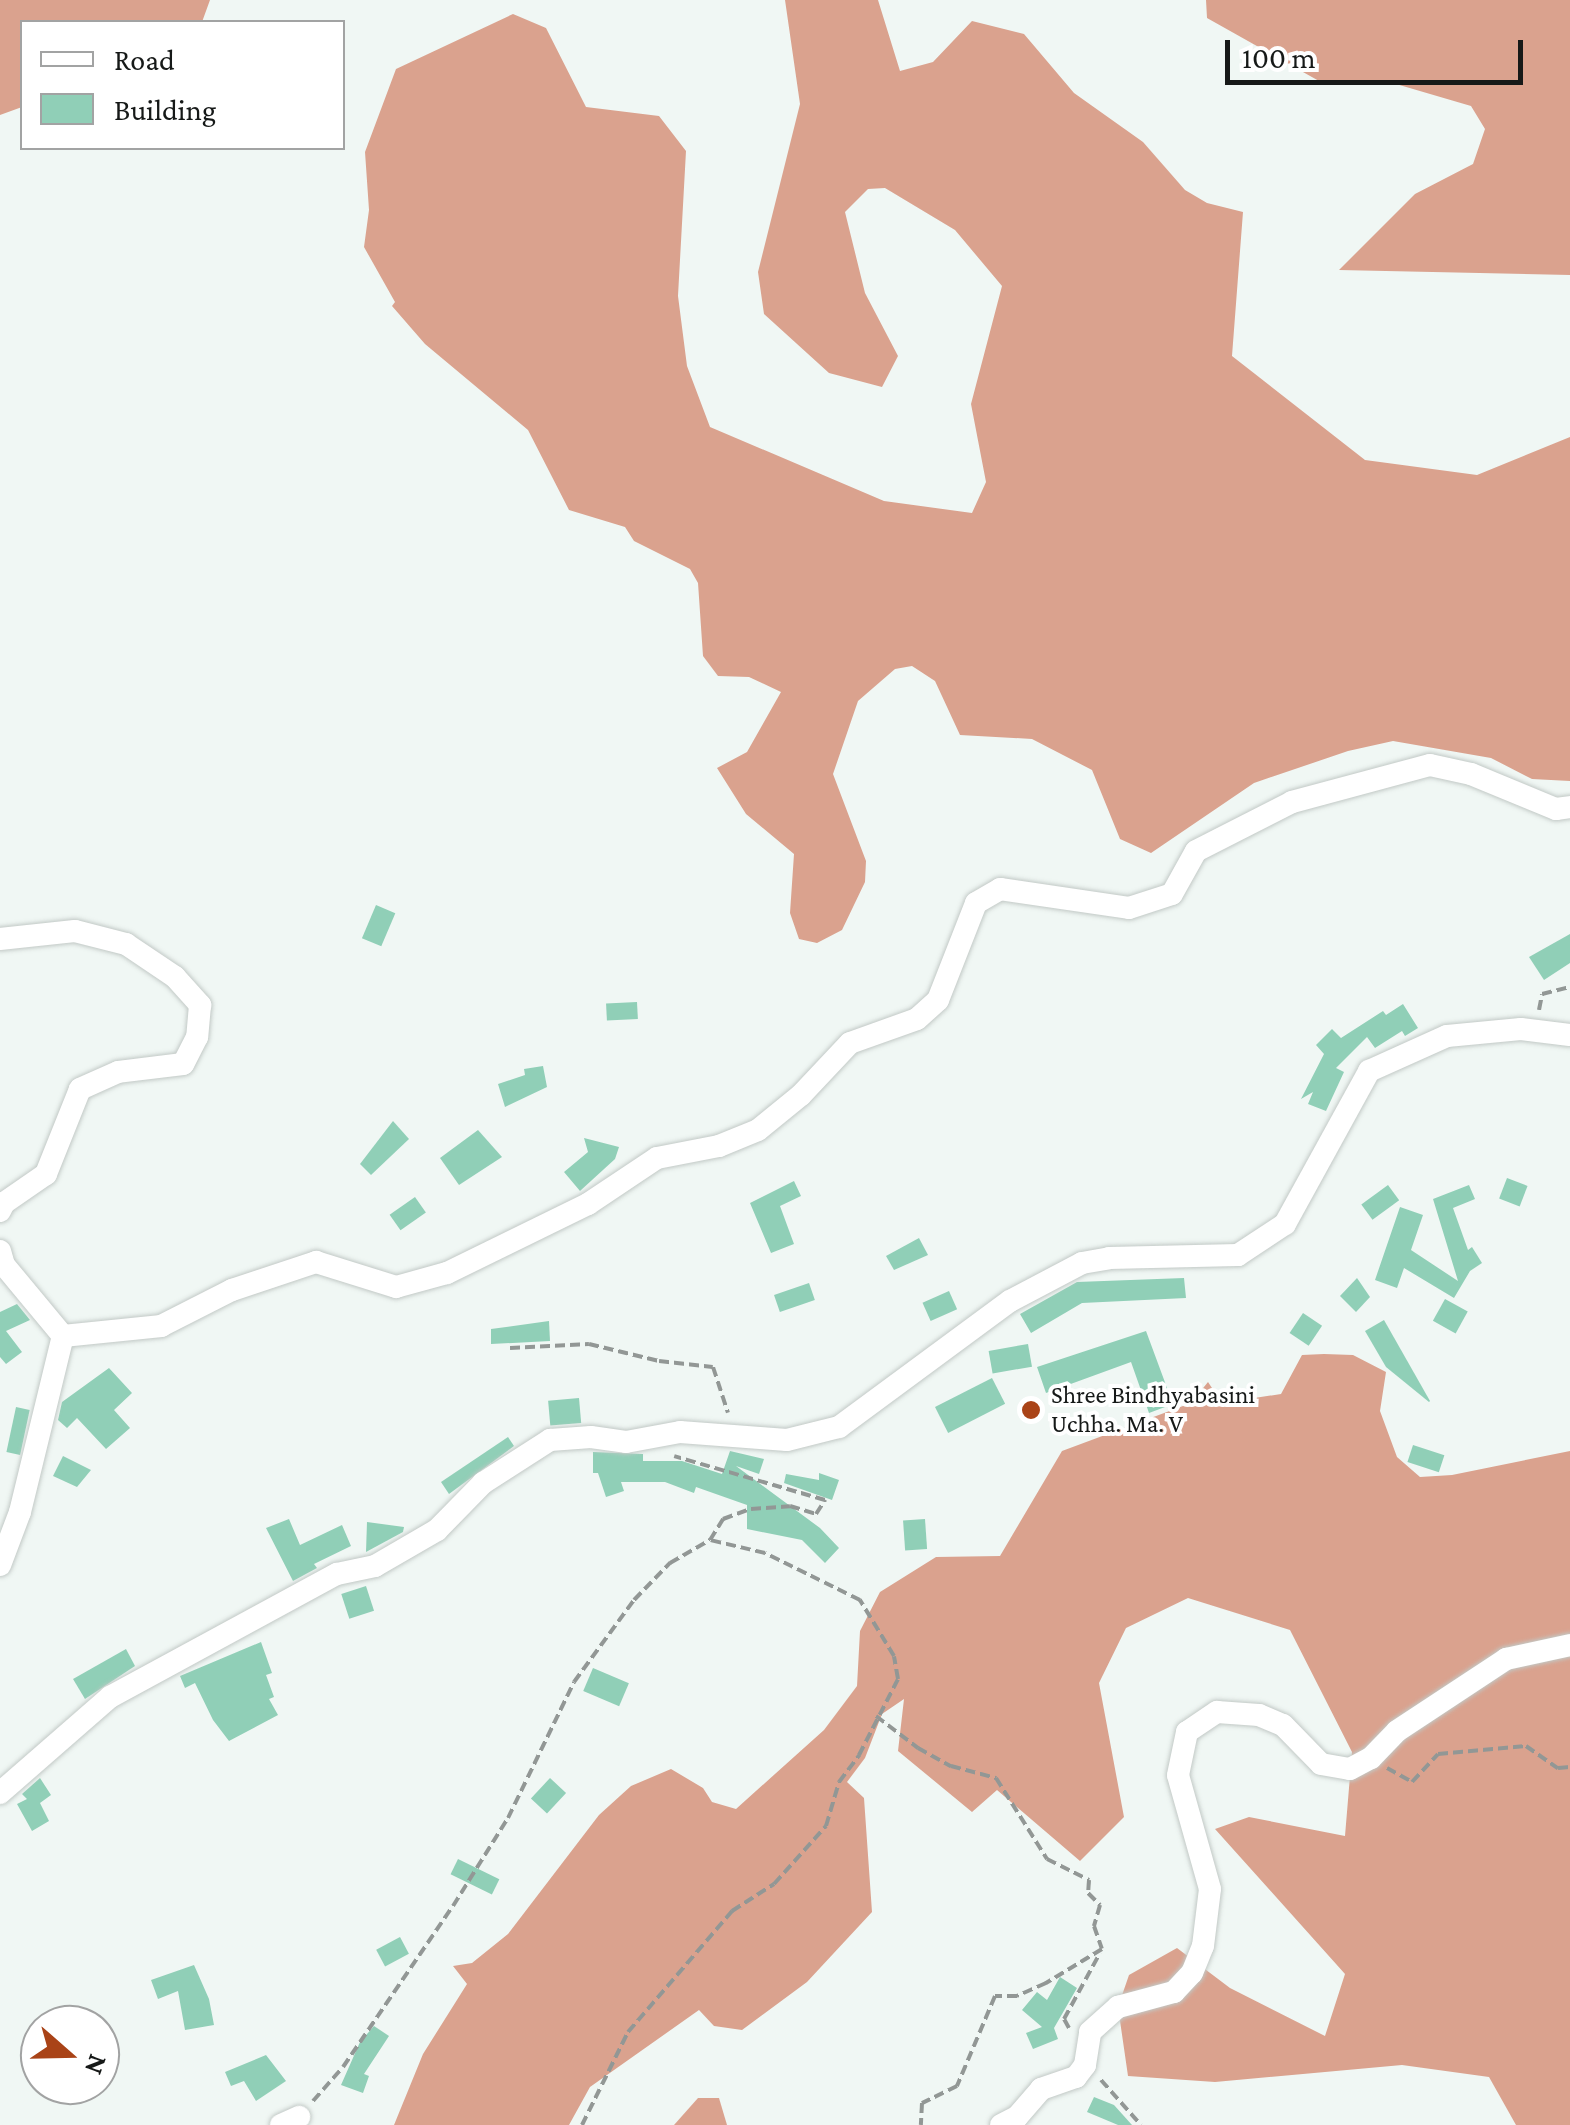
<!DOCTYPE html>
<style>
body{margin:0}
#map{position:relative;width:1570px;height:2125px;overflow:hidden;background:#f0f7f4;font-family:"Crimson Pro",serif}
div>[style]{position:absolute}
.forest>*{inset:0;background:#daa28e}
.building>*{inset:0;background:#90cfb7;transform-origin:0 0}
.path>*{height:4px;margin-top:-2px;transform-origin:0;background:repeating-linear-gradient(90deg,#929795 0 10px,transparent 0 15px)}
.roads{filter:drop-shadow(0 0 2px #c2c9c6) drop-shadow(0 0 2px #c2c9c6)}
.minor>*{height:22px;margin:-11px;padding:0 11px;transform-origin:11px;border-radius:11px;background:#fff}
.dots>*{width:28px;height:28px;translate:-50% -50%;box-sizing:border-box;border:5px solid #fff;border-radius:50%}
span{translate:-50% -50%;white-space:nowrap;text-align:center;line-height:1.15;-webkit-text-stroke:8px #fff;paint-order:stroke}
.poi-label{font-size:25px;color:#161918}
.left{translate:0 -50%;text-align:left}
.legend{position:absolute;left:20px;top:20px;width:325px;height:130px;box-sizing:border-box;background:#fff;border:2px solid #a2a3a3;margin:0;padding:12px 18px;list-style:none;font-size:30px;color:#161918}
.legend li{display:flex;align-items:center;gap:20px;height:50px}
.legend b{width:50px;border:2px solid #a2a3a3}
.north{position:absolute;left:20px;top:2005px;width:100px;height:100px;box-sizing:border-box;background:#fff;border:2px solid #a2a3a3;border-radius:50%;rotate:110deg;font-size:28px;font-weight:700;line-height:40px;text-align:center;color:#161918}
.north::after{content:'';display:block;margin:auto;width:35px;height:45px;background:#a94317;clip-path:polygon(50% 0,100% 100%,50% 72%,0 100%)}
.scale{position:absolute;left:1225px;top:40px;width:298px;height:45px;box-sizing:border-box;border:5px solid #161918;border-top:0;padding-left:12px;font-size:30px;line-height:35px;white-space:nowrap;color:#161918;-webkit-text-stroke:8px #fff;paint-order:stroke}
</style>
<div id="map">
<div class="forest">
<i style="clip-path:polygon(0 0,210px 0,202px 22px,22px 22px,22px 107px,0 115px)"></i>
<i style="clip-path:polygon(785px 0,878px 0,900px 71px,933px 62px,972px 21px,1024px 34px,1074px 93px,1143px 142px,1185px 190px,1207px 203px,1243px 212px,1232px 356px,1365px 460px,1477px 475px,1570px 437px,1570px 781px,1532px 779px,1491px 758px,1393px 741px,1348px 751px,1254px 783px,1151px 853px,1120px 839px,1092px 770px,1032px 739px,960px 735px,935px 681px,912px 666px,895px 669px,858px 701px,833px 774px,866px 861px,865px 882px,842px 930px,817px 943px,799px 939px,790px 913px,794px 854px,746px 814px,717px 768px,747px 752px,781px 692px,749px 677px,718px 676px,703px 656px,698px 583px,690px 569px,634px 541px,625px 527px,569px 510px,528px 430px,425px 344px,392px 306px,395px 302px,364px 247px,369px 210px,365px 152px,396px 69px,513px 14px,546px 28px,586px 107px,659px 116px,686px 151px,678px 296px,687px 366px,710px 427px,884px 501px,972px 513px,986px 482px,971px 404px,1002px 286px,955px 230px,885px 188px,868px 189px,845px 212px,865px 293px,898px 356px,882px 387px,829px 373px,764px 314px,758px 272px,800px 104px)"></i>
<i style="clip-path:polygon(1206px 0,1570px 0,1570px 275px,1339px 270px,1415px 194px,1473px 164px,1485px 129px,1471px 106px,1396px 84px,1319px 81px,1207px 18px)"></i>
<i style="clip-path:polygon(1324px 1354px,1353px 1355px,1386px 1372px,1380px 1411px,1397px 1457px,1420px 1477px,1452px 1475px,1570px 1451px,1570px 2125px,1516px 2125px,1489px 2077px,1402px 2065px,1215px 2082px,1128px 2076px,1118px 2007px,1129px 1975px,1177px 1948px,1230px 1988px,1325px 2036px,1345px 1974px,1215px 1829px,1249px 1817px,1345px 1836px,1352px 1752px,1290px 1630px,1188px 1598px,1126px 1628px,1099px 1683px,1124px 1817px,1080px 1861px,997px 1790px,972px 1812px,898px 1751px,904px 1699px,882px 1714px,865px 1758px,847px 1782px,864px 1798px,872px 1912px,807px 1982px,742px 2030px,714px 2026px,699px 2010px,590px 2087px,569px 2125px,394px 2125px,423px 2054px,467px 1984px,453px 1966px,472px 1963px,508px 1934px,599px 1815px,631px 1786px,671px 1769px,703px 1788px,712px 1802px,736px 1809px,824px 1730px,857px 1686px,860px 1631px,880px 1592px,936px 1557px,1000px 1556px,1062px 1451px,1191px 1403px,1208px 1382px,1222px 1403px,1281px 1394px,1302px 1355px)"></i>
<i style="clip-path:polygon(698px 2098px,719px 2098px,727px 2125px,674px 2125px)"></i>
</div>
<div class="building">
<i style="left:376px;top:905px;width:21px;height:36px;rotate:23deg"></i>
<i style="clip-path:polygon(1570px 934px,1570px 963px,1544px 980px,1529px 957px)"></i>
<i style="left:637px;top:1002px;width:17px;height:31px;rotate:87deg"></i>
<i style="clip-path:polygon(1403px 1004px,1418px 1028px,1405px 1036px,1402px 1031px,1375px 1048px,1367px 1037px,1336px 1068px,1344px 1072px,1326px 1111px,1308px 1104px,1313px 1092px,1301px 1099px,1324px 1054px,1316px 1045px,1332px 1029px,1341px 1038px,1383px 1011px,1386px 1015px)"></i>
<i style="clip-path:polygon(543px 1066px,547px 1087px,505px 1107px,498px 1084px,525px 1075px,524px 1069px)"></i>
<i style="clip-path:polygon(393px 1121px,409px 1139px,371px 1175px,360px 1164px)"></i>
<i style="clip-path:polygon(478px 1130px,502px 1157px,459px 1185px,440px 1158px)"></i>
<i style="clip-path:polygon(584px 1138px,619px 1147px,615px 1159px,580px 1191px,564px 1172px,588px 1152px)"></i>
<i style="left:1507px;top:1178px;width:22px;height:22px;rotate:21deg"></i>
<i style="clip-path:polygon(794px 1181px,801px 1196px,780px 1206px,794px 1244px,771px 1253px,750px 1203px)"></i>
<i style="left:1388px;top:1185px;width:19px;height:33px;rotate:54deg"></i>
<i style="clip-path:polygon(1469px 1185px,1475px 1199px,1453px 1208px,1468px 1250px,1472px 1247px,1482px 1263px,1470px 1271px,1454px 1298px,1404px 1268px,1397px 1288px,1375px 1280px,1400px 1207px,1423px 1215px,1411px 1250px,1458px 1281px,1433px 1199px)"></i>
<i style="left:415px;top:1197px;width:19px;height:31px;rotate:55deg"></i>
<i style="clip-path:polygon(919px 1238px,928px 1255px,894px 1270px,886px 1256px)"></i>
<i style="clip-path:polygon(1184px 1278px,1186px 1298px,1082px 1303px,1031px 1333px,1020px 1314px,1077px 1282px)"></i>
<i style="clip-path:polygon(1357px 1278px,1370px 1297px,1356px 1312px,1340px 1296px)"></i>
<i style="left:809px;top:1283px;width:18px;height:37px;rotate:71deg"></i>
<i style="left:949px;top:1291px;width:20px;height:29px;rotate:66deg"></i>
<i style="left:1445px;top:1299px;width:26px;height:25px;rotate:29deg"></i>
<i style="clip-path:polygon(17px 1304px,30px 1320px,6px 1331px,22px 1352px,6px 1364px,0 1357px,0 1312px)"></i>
<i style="left:1303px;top:1313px;width:23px;height:24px;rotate:34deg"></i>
<i style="clip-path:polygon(1384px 1320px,1430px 1401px,1429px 1402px,1386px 1367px,1365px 1331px)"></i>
<i style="clip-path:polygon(549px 1321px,550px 1341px,491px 1344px,491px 1329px)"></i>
<i style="clip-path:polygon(1146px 1331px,1173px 1404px,1149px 1413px,1131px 1362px,1046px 1393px,1037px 1367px)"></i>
<i style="left:1028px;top:1344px;width:23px;height:40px;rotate:80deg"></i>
<i style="clip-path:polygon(109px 1368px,132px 1393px,114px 1410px,130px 1428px,106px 1449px,77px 1418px,67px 1428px,58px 1420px,62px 1402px)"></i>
<i style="left:992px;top:1378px;width:29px;height:64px;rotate:63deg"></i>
<i style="left:579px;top:1398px;width:25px;height:31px;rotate:85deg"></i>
<i style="left:16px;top:1407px;width:14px;height:46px;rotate:12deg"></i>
<i style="clip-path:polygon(508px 1437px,514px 1446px,449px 1494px,441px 1482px)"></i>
<i style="left:1413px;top:1445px;width:33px;height:18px;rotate:18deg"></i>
<i style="clip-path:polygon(730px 1451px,764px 1459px,759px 1474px,736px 1466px,820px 1528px,839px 1548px,825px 1563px,802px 1540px,747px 1529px,747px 1505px,696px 1487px,694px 1493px,665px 1482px,621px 1482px,624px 1491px,606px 1497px,598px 1473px,593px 1473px,593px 1452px,643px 1454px,643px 1461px,682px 1461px,722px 1474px)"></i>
<i style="clip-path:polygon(63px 1456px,91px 1470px,77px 1487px,53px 1476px)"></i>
<i style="clip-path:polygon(819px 1473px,839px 1480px,832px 1500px,784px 1483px,786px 1474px,819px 1480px)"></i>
<i style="clip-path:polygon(289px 1519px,300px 1545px,342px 1525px,351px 1546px,314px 1564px,317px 1568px,293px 1581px,266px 1528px)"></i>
<i style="left:925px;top:1519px;width:30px;height:22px;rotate:86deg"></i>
<i style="clip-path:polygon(367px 1522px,404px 1527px,403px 1532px,366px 1552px)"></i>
<i style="left:366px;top:1586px;width:26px;height:26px;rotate:72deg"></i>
<i style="clip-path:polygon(261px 1642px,272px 1673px,266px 1675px,274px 1697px,269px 1699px,278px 1715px,229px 1741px,213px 1720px,195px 1683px,185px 1688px,180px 1676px)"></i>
<i style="clip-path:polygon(126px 1649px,135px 1666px,85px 1699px,73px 1679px)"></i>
<i style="left:593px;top:1668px;width:39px;height:25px;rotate:23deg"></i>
<i style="clip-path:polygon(40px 1778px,51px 1795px,40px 1803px,49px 1821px,32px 1831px,17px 1804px,27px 1799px,22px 1794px)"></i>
<i style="left:550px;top:1778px;width:22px;height:28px;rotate:43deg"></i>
<i style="left:458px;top:1859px;width:46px;height:17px;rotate:26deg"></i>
<i style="left:400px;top:1937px;width:19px;height:27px;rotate:62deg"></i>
<i style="clip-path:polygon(194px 1965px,209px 1999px,214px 2025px,185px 2030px,178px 1991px,158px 1999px,151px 1980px)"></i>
<i style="clip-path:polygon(1060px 1977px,1077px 1988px,1054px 2028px,1058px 2039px,1033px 2049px,1026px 2033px,1042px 2027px,1022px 2010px,1037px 1992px,1047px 2000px)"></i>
<i style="clip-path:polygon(374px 2026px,389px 2036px,364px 2074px,369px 2076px,363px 2093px,341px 2085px,360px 2042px)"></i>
<i style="clip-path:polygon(266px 2055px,286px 2081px,256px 2101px,244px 2081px,231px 2086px,225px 2072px)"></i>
<i style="clip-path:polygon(1094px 2097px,1114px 2105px,1132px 2125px,1118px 2125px,1087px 2112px)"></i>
</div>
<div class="path">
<i style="left:1539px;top:1010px;width:16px;rotate:-79deg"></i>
<i style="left:1542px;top:994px;width:29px;rotate:-14deg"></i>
<i style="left:510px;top:1348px;width:79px;rotate:-2.9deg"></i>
<i style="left:589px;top:1344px;width:72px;rotate:13.7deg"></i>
<i style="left:659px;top:1361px;width:54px;rotate:6.3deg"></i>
<i style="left:713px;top:1367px;width:48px;rotate:71.9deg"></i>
<i style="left:876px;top:1716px;width:53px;rotate:37.3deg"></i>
<i style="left:918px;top:1748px;width:38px;rotate:29deg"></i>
<i style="left:951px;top:1766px;width:47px;rotate:14.9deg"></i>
<i style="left:996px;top:1778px;width:96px;rotate:57.8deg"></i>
<i style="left:1047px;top:1859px;width:47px;rotate:26.6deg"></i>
<i style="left:1089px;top:1880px;width:13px;rotate:94deg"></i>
<i style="left:1088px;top:1893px;width:17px;rotate:45deg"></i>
<i style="left:1100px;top:1905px;width:22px;rotate:106deg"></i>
<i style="left:1094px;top:1926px;width:24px;rotate:71deg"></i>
<i style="left:1102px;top:1949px;width:66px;rotate:148.7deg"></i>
<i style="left:1046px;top:1983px;width:32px;rotate:156deg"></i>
<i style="left:1017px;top:1996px;width:22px;rotate:180deg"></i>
<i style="left:995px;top:1996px;width:98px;rotate:112.9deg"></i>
<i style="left:957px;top:2086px;width:39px;rotate:154deg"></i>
<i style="left:922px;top:2103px;width:22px;rotate:93deg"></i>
<i style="left:1387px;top:1768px;width:29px;rotate:29deg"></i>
<i style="left:1412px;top:1782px;width:38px;rotate:-47deg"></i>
<i style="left:1438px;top:1754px;width:88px;rotate:-5.2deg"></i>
<i style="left:1526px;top:1746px;width:39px;rotate:35deg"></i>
<i style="left:1558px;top:1768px;width:12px;rotate:-5deg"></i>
<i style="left:1069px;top:2028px;width:10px;rotate:-119deg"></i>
<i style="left:1064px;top:2019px;width:75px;rotate:-61.4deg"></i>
<i style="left:1101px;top:2080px;width:60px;rotate:48.4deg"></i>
<i style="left:313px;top:2101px;width:45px;rotate:-48.6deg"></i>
<i style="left:343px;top:2067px;width:195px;rotate:-55.7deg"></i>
<i style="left:453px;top:1906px;width:104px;rotate:-58deg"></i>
<i style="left:508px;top:1818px;width:151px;rotate:-64.1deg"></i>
<i style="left:574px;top:1682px;width:102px;rotate:-53.8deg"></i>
<i style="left:634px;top:1600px;width:52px;rotate:-45.8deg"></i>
<i style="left:670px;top:1563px;width:46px;rotate:-29.9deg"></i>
<i style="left:710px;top:1540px;width:25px;rotate:-58deg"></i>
<i style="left:723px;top:1519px;width:30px;rotate:-20deg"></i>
<i style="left:751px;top:1509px;width:39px;rotate:-4deg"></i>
<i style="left:790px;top:1506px;width:27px;rotate:17deg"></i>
<i style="left:816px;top:1514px;width:17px;rotate:-57deg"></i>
<i style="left:825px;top:1500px;width:157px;rotate:-163.8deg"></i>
<i style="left:582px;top:2125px;width:104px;rotate:-63.7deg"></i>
<i style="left:628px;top:2032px;width:160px;rotate:-49.3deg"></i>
<i style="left:732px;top:1911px;width:50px;rotate:-32.7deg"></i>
<i style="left:774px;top:1884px;width:78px;rotate:-48.1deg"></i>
<i style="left:826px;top:1826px;width:46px;rotate:-73.5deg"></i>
<i style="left:839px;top:1782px;width:34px;rotate:-53deg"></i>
<i style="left:859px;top:1755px;width:85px;rotate:-62.8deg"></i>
<i style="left:898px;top:1679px;width:23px;rotate:-100deg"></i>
<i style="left:894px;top:1656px;width:66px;rotate:-121.3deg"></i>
<i style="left:860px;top:1600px;width:106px;rotate:-153.7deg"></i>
<i style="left:765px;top:1553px;width:57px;rotate:-166.7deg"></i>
</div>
<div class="roads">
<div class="minor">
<i style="left:0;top:939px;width:75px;rotate:-6.1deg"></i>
<i style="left:75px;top:931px;width:53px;rotate:14.3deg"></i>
<i style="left:126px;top:944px;width:59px;rotate:34deg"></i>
<i style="left:175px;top:977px;width:38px;rotate:48deg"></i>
<i style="left:200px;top:1005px;width:32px;rotate:95deg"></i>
<i style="left:197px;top:1037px;width:30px;rotate:117deg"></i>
<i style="left:183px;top:1064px;width:65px;rotate:173deg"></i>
<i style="left:118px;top:1072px;width:42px;rotate:155.9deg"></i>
<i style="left:80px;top:1089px;width:92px;rotate:111.8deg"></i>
<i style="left:46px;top:1174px;width:51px;rotate:145.4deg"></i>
<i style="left:4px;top:1203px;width:9px;rotate:117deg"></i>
<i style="left:0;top:1251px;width:15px;rotate:74deg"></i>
<i style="left:4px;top:1265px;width:92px;rotate:50.3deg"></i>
<i style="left:63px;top:1336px;width:99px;rotate:-5.8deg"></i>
<i style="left:161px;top:1326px;width:80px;rotate:-26.9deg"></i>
<i style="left:232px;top:1290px;width:89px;rotate:-18.4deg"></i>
<i style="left:316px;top:1262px;width:84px;rotate:17.4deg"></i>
<i style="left:396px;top:1287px;width:53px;rotate:-15.4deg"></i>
<i style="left:447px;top:1273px;width:157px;rotate:-26.1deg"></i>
<i style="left:588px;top:1204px;width:83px;rotate:-33.7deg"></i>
<i style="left:657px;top:1158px;width:63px;rotate:-11deg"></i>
<i style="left:719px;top:1146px;width:42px;rotate:-22.3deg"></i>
<i style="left:758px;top:1130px;width:55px;rotate:-39.1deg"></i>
<i style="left:801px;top:1095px;width:71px;rotate:-46.7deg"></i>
<i style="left:850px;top:1043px;width:71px;rotate:-19.7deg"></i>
<i style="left:917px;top:1019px;width:28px;rotate:-42deg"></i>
<i style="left:938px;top:1000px;width:104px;rotate:-68.6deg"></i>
<i style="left:976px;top:903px;width:28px;rotate:-30deg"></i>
<i style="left:1000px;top:889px;width:130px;rotate:8.4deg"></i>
<i style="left:1129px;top:908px;width:45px;rotate:-18deg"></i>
<i style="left:1172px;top:894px;width:49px;rotate:-60.8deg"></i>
<i style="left:1196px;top:851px;width:108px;rotate:-27deg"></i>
<i style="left:1292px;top:802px;width:143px;rotate:-15deg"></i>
<i style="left:1430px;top:765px;width:42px;rotate:12.4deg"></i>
<i style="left:1471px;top:774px;width:92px;rotate:22.4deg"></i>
<i style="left:1556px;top:809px;width:14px;rotate:-8deg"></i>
<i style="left:0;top:1565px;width:57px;rotate:-69.3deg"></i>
<i style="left:20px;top:1512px;width:181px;rotate:-76.3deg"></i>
<i style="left:0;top:1793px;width:146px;rotate:-41.1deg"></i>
<i style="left:110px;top:1697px;width:258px;rotate:-28.5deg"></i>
<i style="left:337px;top:1574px;width:39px;rotate:-12deg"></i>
<i style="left:375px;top:1566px;width:72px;rotate:-30.1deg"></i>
<i style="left:437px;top:1530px;width:66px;rotate:-45.6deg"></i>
<i style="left:483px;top:1483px;width:80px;rotate:-32.7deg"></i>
<i style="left:550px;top:1440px;width:41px;rotate:-4.2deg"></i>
<i style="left:591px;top:1437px;width:35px;rotate:8deg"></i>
<i style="left:626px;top:1442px;width:55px;rotate:-10.5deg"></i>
<i style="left:680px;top:1432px;width:107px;rotate:4.3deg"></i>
<i style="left:787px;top:1440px;width:54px;rotate:-14deg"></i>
<i style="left:839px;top:1427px;width:212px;rotate:-36.4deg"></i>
<i style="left:1010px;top:1301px;width:81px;rotate:-27.8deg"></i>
<i style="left:1082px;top:1263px;width:27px;rotate:-10deg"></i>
<i style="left:1109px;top:1258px;width:129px;rotate:-1.3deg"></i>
<i style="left:1238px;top:1255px;width:56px;rotate:-33.4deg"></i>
<i style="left:1285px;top:1224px;width:175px;rotate:-61.2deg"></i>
<i style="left:1369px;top:1071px;width:85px;rotate:-24.2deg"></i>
<i style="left:1447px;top:1036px;width:74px;rotate:-5.4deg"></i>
<i style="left:1521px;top:1029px;width:49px;rotate:7deg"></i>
<i style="left:281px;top:2125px;width:20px;rotate:-24deg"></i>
<i style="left:1001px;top:2125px;width:18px;rotate:-27deg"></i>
<i style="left:1017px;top:2117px;width:37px;rotate:-49deg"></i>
<i style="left:1041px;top:2089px;width:37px;rotate:-19deg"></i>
<i style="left:1076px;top:2077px;width:15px;rotate:-53deg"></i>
<i style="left:1085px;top:2065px;width:33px;rotate:-81deg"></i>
<i style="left:1090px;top:2032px;width:38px;rotate:-42deg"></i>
<i style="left:1118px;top:2007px;width:58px;rotate:-15deg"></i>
<i style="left:1174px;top:1992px;width:26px;rotate:-47deg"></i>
<i style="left:1192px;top:1973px;width:29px;rotate:-68deg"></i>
<i style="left:1203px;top:1946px;width:57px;rotate:-83deg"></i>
<i style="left:1210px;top:1889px;width:118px;rotate:-105.7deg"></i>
<i style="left:1178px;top:1775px;width:44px;rotate:-78.2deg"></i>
<i style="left:1187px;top:1732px;width:36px;rotate:-34deg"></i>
<i style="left:1217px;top:1712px;width:42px;rotate:4.1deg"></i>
<i style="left:1259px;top:1715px;width:26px;rotate:23deg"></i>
<i style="left:1283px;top:1725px;width:54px;rotate:45.7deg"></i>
<i style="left:1321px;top:1764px;width:29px;rotate:10deg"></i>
<i style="left:1350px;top:1769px;width:24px;rotate:-28deg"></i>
<i style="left:1371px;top:1758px;width:37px;rotate:-46deg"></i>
<i style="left:1397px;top:1731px;width:131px;rotate:-33.4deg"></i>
<i style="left:1506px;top:1659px;width:66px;rotate:-12.3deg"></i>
</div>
</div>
<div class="dots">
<i style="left:1031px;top:1410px;background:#a94317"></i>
</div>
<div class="poi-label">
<span class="left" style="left:1051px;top:1410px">Shree Bindhyabasini<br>Uchha. Ma. V</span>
</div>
<ul class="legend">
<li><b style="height:12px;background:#fff"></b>Road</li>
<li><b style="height:28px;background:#90cfb7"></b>Building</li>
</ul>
<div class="north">N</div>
<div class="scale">100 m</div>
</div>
